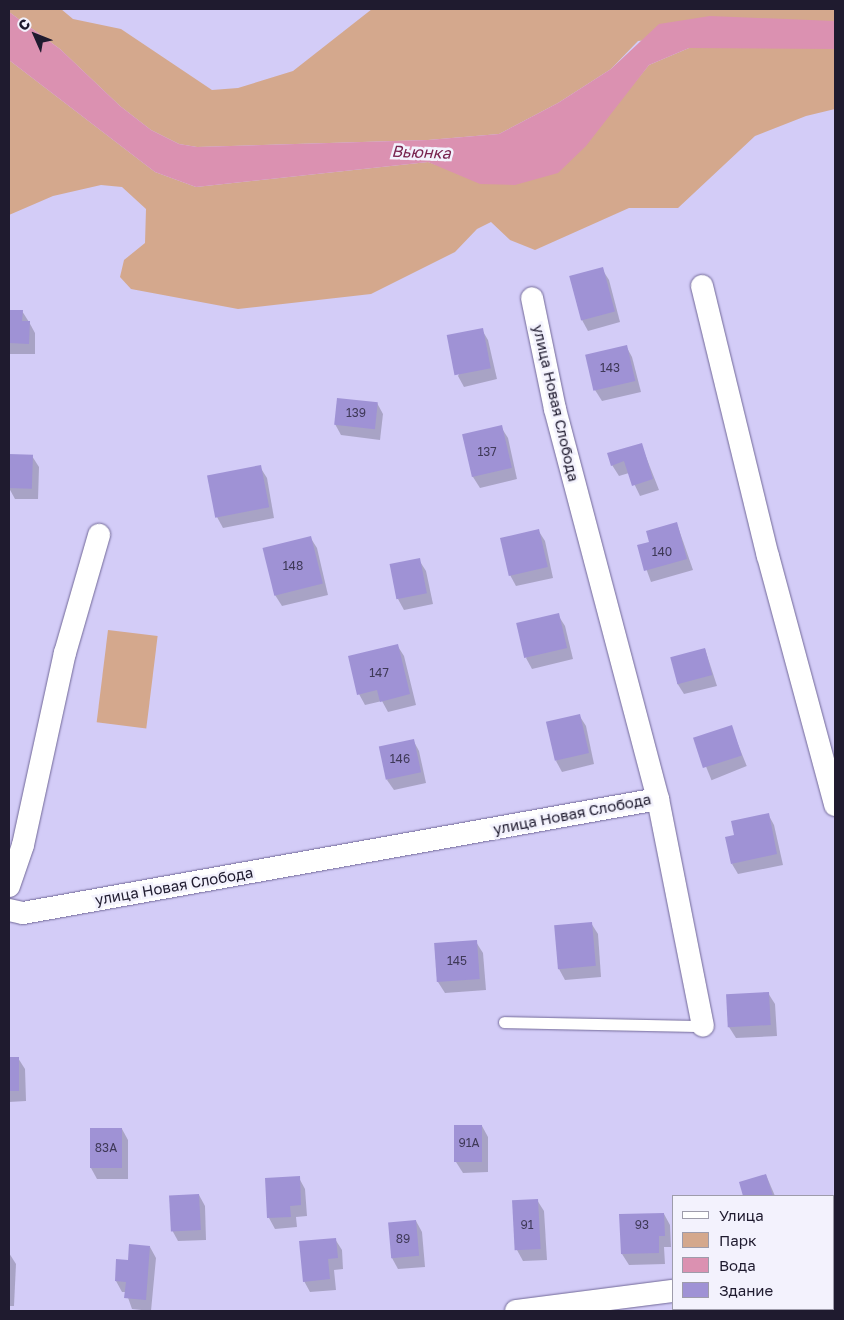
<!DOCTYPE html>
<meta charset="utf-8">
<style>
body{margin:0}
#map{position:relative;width:844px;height:1320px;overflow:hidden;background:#d3ccf7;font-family:"Golos Text",sans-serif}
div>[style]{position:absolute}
.green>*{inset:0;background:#d4a88d;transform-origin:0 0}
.water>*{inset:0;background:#db91b1}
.shadow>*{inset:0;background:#0003;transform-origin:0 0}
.building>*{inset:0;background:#9f92d5;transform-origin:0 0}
.roads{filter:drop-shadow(0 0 1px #716898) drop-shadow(0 0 1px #716898)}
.lane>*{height:11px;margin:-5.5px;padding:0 5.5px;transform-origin:5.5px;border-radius:5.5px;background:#fff}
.street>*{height:22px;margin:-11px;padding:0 11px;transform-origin:11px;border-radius:11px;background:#fff}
span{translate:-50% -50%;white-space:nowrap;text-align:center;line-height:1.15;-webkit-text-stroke:5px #f3f2fd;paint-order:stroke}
.number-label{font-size:12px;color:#3f3958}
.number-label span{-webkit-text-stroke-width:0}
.street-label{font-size:15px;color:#1f1b2f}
.water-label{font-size:16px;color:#78234f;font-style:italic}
.frame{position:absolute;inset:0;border:10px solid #1f1b2f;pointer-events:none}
.legend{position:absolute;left:672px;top:1195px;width:162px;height:115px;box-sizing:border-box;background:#f3f2fd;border:1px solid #9e9cab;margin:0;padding:6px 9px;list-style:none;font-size:15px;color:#1f1b2f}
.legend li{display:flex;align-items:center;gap:10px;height:25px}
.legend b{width:25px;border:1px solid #9e9cab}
.north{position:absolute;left:10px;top:10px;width:50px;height:50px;-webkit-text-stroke:4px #f3f2fd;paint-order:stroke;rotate:314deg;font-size:14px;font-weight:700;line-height:20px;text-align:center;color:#1f1b2f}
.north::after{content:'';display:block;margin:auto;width:18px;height:22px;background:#1f1b2f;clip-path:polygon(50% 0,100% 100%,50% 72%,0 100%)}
</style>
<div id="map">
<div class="green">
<i style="clip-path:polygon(9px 9px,61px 9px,73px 19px,121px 29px,212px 90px,238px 88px,293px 71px,372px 9px,835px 9px,835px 21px,638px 41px,611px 69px,558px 103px,499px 134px,428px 140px,197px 147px,179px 144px,151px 130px,120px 106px,60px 49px,9px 12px)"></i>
<i style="clip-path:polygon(816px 47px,835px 49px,835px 109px,806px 116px,755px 136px,678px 208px,629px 208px,535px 250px,510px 240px,491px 222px,477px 229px,455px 252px,371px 294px,238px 309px,131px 289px,120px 277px,124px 260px,145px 243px,146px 209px,122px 187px,101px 185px,53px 196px,9px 215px,9px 60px,155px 172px,196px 187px,428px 162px,451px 170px,626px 93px,649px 65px,689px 48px)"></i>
<i style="left:108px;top:630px;width:50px;height:93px;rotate:7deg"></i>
</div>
<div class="water">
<i style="clip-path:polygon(9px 12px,60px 49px,120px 106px,151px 130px,179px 144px,197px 147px,428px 140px,499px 134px,558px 103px,611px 69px,659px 24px,710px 16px,835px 21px,835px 49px,689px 48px,649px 65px,586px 146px,558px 173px,515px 185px,480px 184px,428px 162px,196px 187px,155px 172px,9px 60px)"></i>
</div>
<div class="shadow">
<i style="clip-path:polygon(602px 269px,609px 280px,620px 322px,588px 331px,582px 320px)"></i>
<i style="clip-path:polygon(9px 311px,22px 311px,29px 322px,35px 333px,35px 354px,9px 354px)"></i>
<i style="clip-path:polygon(482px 330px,488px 340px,497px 379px,464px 387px,458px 376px)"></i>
<i style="clip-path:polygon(626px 346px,632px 357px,641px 392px,602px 401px,595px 390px)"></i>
<i style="clip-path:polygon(377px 403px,383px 414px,380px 440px,341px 435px,335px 424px)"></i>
<i style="clip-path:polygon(501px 427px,508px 438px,517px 479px,480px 488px,473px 477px,464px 436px)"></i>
<i style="clip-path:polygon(641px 444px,659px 490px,640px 496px,629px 473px,619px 476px,612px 465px)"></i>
<i style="clip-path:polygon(9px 456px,32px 456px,39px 467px,38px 499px,15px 499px,9px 488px)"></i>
<i style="clip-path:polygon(260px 467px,267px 478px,274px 518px,223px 528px,217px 517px,209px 477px)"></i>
<i style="clip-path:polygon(677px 524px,693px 570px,651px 582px,638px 546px,651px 543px)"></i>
<i style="clip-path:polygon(538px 530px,545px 541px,553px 578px,516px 586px,510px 575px)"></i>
<i style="clip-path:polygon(310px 537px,317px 548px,328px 595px,282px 606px,275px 595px)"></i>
<i style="clip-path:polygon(419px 560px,426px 571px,433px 604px,404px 610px,398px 599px)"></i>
<i style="clip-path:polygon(558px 615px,565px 626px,573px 659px,532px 669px,526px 658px)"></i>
<i style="clip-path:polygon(397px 645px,404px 656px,416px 705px,388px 712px,382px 701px,365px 705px,359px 694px)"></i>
<i style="clip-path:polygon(705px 649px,717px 686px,684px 694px,677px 683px)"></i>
<i style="clip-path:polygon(579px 715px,586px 726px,594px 764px,562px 772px,556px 761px)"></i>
<i style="left:731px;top:727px;width:42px;height:38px;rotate:68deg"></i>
<i style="clip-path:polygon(413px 740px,419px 751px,426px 783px,394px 790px,387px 780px)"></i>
<i style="clip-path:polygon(768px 814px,774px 825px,783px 865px,738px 874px,732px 864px)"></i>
<i style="clip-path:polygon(591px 923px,598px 934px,601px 977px,565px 980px,559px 969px,555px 926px)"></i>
<i style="clip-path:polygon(476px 942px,483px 953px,486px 990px,445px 993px,438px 982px,436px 945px)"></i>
<i style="clip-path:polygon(768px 993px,775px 1004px,777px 1036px,736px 1038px,729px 1027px)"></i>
<i style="clip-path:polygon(9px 1058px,18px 1058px,25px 1069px,26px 1101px,9px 1102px)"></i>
<i style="clip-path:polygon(482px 1126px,488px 1137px,488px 1172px,463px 1173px,456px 1162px)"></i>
<i style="clip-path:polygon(122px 1129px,128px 1140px,128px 1179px,97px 1179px,91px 1168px)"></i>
<i style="clip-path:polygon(766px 1175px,775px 1196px,744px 1196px,740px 1183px)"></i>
<i style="clip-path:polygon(299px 1178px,305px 1189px,307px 1216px,296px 1217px,297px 1227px,275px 1229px,269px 1218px)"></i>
<i style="clip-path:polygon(199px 1195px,205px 1206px,206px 1240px,178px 1241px,172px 1230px)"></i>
<i style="clip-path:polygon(537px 1200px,544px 1211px,547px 1260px,523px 1261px,517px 1250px)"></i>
<i style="clip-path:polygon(664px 1214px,670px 1225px,671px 1247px,664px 1247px,665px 1264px,629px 1265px,622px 1254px,620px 1215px)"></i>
<i style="clip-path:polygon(416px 1221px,422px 1232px,425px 1267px,398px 1269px,392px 1258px)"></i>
<i style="clip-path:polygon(335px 1239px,342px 1250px,343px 1269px,334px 1270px,336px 1290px,310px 1292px,304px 1281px)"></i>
<i style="clip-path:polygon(150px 1247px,156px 1258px,151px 1311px,132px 1309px,126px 1292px,122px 1292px,116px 1281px,118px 1260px,129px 1261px)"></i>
<i style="clip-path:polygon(9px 1253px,16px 1264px,14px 1306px,9px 1306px)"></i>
<i style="clip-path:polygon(833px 1298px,835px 1298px,835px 1311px,828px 1311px,828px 1309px,833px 1309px)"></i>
</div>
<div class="building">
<i style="left:603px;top:267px;width:46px;height:35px;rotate:75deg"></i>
<i style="clip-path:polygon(9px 310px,23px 310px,22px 321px,30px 321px,29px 344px,9px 343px)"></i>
<i style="left:483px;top:328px;width:41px;height:37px;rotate:79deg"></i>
<i style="left:627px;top:345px;width:37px;height:43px;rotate:77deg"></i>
<i style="left:337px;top:398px;width:41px;height:27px;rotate:6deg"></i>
<i style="left:502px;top:425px;width:44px;height:41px;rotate:77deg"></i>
<i style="clip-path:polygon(642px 443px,653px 479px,632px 486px,624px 461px,611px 466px,607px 453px)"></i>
<i style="left:9px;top:454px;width:24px;height:34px;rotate:2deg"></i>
<i style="left:261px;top:465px;width:43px;height:55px;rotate:79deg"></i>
<i style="clip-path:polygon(677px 522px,687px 559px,644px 571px,637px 545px,649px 542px,646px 531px)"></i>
<i style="left:539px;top:529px;width:39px;height:40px;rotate:77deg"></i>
<i style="left:311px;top:536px;width:49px;height:50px;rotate:76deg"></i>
<i style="left:420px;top:558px;width:36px;height:31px;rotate:79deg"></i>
<i style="left:559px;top:613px;width:36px;height:44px;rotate:77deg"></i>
<i style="clip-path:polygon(398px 644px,410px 694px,380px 702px,377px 690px,357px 695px,348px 656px)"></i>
<i style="left:705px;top:648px;width:28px;height:36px;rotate:75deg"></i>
<i style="left:580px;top:714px;width:40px;height:35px;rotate:77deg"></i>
<i style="left:732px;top:725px;width:32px;height:41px;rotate:72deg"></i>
<i style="left:414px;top:739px;width:34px;height:36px;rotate:78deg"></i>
<i style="clip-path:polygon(769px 813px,777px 854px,731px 864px,725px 837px,734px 835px,731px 821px)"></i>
<i style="left:592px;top:922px;width:44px;height:38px;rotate:85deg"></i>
<i style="left:477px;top:940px;width:39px;height:43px;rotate:86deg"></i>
<i style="left:769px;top:992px;width:33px;height:43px;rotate:87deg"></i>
<i style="left:9px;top:1057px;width:10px;height:34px"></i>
<i style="left:454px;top:1125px;width:28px;height:37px"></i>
<i style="left:90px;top:1128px;width:32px;height:40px"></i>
<i style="clip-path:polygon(766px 1174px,773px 1196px,743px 1196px,739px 1182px)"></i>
<i style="clip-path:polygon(300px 1176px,301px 1205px,290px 1206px,291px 1217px,267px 1218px,265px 1178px)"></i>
<i style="left:199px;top:1194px;width:36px;height:30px;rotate:87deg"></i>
<i style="left:538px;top:1199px;width:50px;height:26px;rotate:87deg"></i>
<i style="clip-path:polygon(664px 1213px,665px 1236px,659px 1236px,659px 1253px,621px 1254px,619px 1214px)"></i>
<i style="left:416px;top:1220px;width:36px;height:28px;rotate:85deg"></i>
<i style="clip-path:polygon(336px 1238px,338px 1258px,328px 1259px,330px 1279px,303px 1282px,299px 1241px)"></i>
<i style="clip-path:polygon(129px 1244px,150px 1246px,146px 1300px,124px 1298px,126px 1282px,115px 1281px,116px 1259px,128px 1260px)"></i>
</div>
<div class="roads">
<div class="lane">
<i style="left:504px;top:1022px;width:199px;rotate:1.2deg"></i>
</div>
<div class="street">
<i style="left:702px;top:286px;width:278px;rotate:76.3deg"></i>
<i style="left:768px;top:556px;width:258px;rotate:74.9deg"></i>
<i style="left:658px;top:799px;width:231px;rotate:78.8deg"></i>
<i style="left:9px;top:886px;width:43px;rotate:-71.1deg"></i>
<i style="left:23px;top:845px;width:197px;rotate:-77.7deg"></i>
<i style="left:65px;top:653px;width:123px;rotate:-73.9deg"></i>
<i style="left:9px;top:910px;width:14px;rotate:12deg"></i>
<i style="left:23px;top:913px;width:645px;rotate:-10.18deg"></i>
<i style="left:658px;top:799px;width:403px;rotate:-104.8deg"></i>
<i style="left:555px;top:409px;width:113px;rotate:-101.7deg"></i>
<i style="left:833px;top:1248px;width:2px;rotate:-27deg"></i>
<i style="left:516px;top:1311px;width:158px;rotate:-7.3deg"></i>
</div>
</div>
<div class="number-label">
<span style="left:610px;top:368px">143</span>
<span style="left:356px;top:413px">139</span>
<span style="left:487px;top:452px">137</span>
<span style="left:662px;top:552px">140</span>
<span style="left:293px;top:566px">148</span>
<span style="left:379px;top:673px">147</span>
<span style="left:400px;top:759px">146</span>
<span style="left:457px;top:961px">145</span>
<span style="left:469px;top:1143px">91А</span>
<span style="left:106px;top:1148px">83А</span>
<span style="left:527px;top:1225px">91</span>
<span style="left:642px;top:1225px">93</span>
<span style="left:403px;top:1239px">89</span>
</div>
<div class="street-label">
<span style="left:556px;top:403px;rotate:77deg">улица Новая Слобода</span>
<span style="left:572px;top:814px;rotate:-11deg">улица Новая Слобода</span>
<span style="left:174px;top:886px;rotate:-10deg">улица Новая Слобода</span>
</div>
<div class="water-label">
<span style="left:421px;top:152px;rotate:2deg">Вьюнка</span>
</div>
<div class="frame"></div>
<ul class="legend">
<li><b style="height:6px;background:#fff"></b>Улица</li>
<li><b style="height:14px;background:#d4a88d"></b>Парк</li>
<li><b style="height:14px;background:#db91b1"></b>Вода</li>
<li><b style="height:14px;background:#9f92d5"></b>Здание</li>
</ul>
<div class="north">С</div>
</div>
